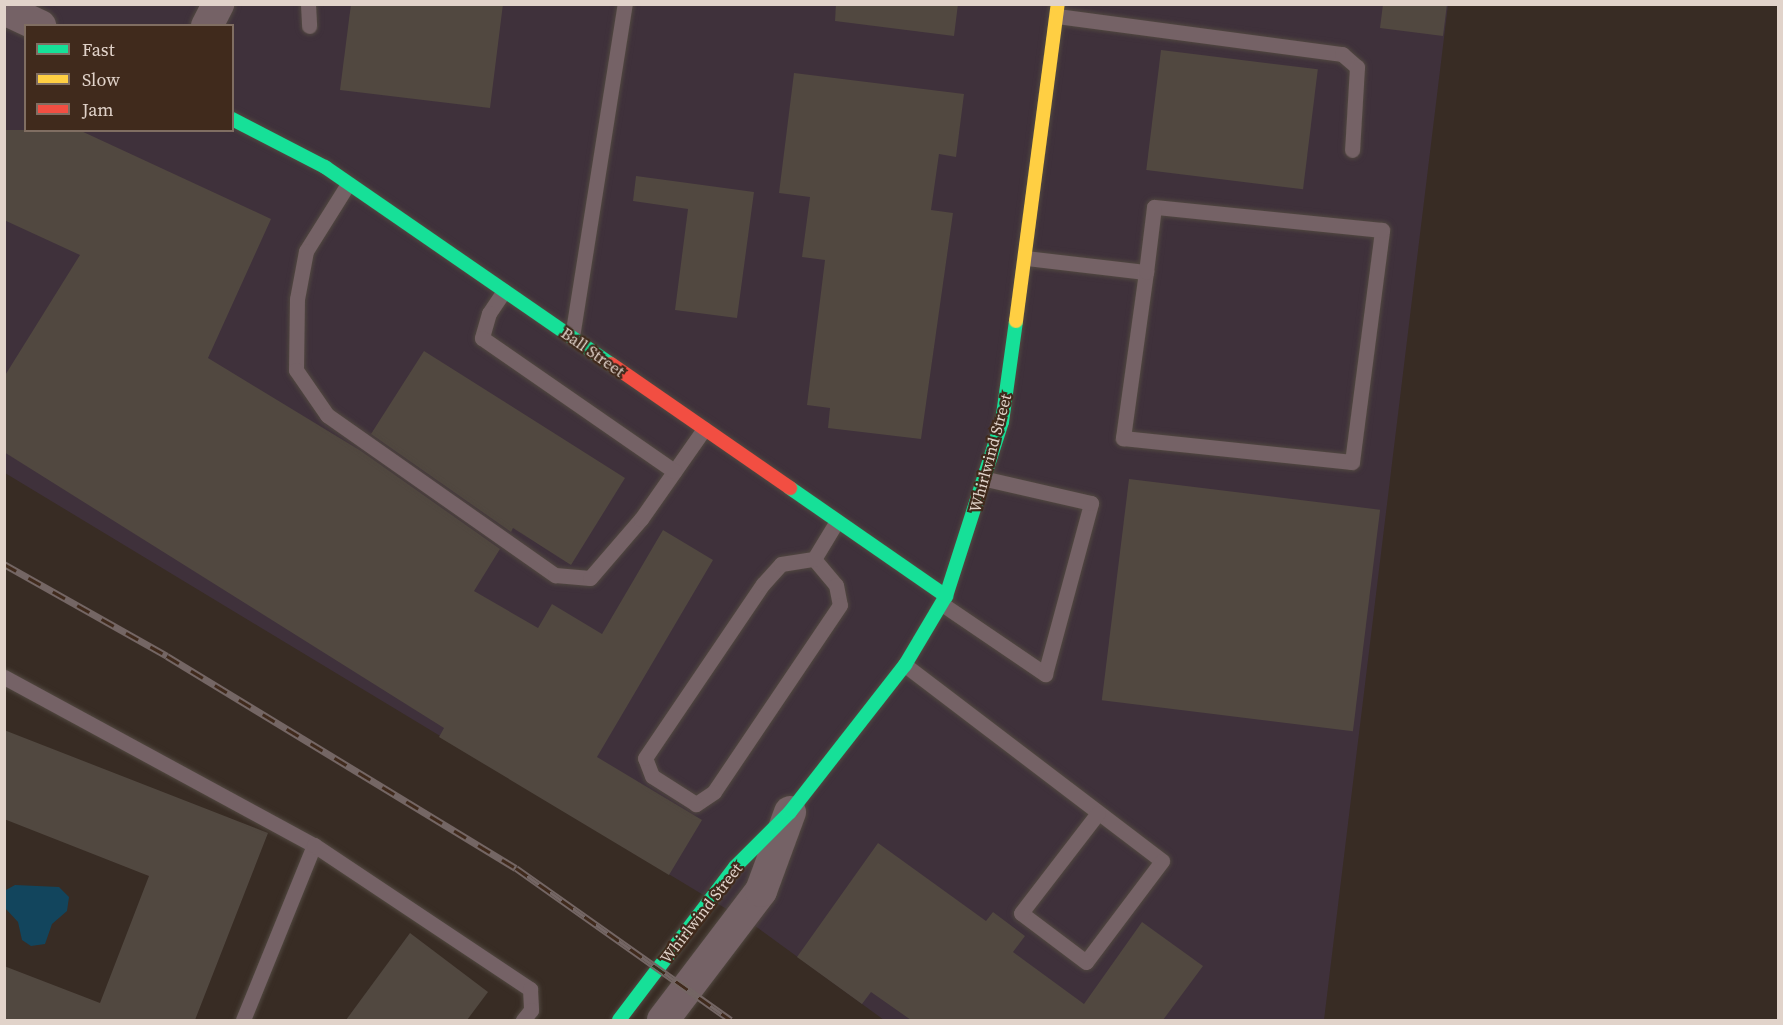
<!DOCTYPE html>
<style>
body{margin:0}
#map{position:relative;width:1783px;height:1025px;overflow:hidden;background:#382c24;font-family:"Source Serif 4",serif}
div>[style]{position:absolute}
.industrial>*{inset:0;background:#3f313b}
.water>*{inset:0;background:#12455d}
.building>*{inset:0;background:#514840;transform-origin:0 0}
.roads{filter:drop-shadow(0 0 2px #514840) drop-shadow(0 0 2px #514840)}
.lane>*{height:15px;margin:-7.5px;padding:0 7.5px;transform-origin:7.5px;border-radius:7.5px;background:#756266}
.street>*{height:32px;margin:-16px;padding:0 16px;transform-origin:16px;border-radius:16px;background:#756266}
.fast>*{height:14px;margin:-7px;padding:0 7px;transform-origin:7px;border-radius:7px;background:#16e098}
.slow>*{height:14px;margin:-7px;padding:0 7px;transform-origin:7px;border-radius:7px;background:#ffcf43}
.jam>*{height:14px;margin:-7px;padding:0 7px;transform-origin:7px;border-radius:7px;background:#f24e42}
.rail>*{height:7px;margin-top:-3.5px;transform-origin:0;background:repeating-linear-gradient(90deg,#402a1c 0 14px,#746664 0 28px);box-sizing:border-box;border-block:2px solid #746664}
span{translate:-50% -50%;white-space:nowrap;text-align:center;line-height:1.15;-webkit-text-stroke:4.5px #402a1c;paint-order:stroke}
.street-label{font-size:16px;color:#e1d3ca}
.frame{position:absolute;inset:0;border:6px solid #e1d3ca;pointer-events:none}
.legend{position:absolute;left:24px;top:24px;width:210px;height:108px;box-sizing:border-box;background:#402a1c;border:2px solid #806e62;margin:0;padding:8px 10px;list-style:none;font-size:18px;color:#e1d3ca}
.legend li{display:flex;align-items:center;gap:12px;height:30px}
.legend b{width:30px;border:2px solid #806e62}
</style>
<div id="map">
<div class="industrial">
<i style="clip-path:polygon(evenodd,4px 5px,1448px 5px,1324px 1020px,884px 1020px,758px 928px,5px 473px,4px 5px,26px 26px,232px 26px,232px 130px,26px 130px,26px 26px)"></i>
</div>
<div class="water">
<i style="clip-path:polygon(15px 885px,59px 887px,69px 897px,67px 911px,52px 924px,45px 944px,31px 946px,22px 940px,18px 922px,5px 908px,6px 890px)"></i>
</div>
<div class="building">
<i style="clip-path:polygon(351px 4px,503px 4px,490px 108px,340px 90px)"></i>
<i style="clip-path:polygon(836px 4px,958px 4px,954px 36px,835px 21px)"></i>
<i style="clip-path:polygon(1383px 4px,1447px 4px,1443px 36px,1380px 28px)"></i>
<i style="left:1161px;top:50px;width:158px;height:121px;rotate:7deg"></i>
<i style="clip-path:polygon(794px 73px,964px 94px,956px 157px,939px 154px,931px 210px,953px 213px,921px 439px,828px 428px,830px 408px,807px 405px,825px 260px,802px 257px,810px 197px,779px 193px)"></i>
<i style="clip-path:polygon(4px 130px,79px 130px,271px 219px,208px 358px,361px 451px,500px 549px,474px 591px,538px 628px,552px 604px,602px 634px,663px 530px,713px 560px,597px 757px,702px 820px,669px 875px,439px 737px,444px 728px,4px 452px,4px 377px,80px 255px,4px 220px)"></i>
<i style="clip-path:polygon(636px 176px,754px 192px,737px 318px,675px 310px,688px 209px,633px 201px)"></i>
<i style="clip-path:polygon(424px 351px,625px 478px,571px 565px,513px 528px,511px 532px,371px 434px)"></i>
<i style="left:1129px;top:479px;width:253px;height:223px;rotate:7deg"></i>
<i style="clip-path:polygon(4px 730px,268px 833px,195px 1020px,4px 1020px,4px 966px,100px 1003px,149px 876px,4px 819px)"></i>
<i style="clip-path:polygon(878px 843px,986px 921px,993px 912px,1025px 936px,1013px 952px,1084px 1004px,1142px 922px,1203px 966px,1163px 1020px,911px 1020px,871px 992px,862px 1004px,797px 957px)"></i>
<i style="clip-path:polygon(410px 933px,488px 992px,467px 1020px,346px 1020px)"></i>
</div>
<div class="roads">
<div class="lane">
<i style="left:308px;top:4px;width:22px;rotate:87deg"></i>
<i style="left:1057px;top:16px;width:288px;rotate:7.6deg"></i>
<i style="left:1342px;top:54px;width:20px;rotate:41deg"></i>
<i style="left:1357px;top:67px;width:83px;rotate:93.4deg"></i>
<i style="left:348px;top:184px;width:79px;rotate:122.1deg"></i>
<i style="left:306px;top:251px;width:49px;rotate:100.6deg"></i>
<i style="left:297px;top:299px;width:71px;rotate:90.8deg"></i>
<i style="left:296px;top:370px;width:55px;rotate:55.4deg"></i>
<i style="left:327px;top:415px;width:279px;rotate:35.1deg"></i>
<i style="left:555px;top:575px;width:35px;rotate:5deg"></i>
<i style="left:590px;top:578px;width:78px;rotate:-49.2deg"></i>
<i style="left:641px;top:519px;width:110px;rotate:-55deg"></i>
<i style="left:1026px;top:258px;width:121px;rotate:6.7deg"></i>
<i style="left:1146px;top:272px;width:168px;rotate:97.9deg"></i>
<i style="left:1123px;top:438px;width:230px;rotate:6deg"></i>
<i style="left:1352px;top:462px;width:234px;rotate:-82.6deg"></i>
<i style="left:1382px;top:230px;width:229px;rotate:-174.2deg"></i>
<i style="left:1154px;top:207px;width:65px;rotate:97deg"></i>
<i style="left:504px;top:291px;width:27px;rotate:124deg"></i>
<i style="left:489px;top:313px;width:26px;rotate:106deg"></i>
<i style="left:482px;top:338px;width:234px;rotate:34.7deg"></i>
<i style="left:572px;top:337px;width:337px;rotate:-81deg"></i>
<i style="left:814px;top:559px;width:34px;rotate:50deg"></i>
<i style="left:836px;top:585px;width:20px;rotate:79deg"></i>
<i style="left:840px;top:605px;width:225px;rotate:124deg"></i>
<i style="left:714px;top:792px;width:22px;rotate:146deg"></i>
<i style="left:696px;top:804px;width:52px;rotate:-147.5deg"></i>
<i style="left:652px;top:776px;width:19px;rotate:-111deg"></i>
<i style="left:645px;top:758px;width:210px;rotate:-55.9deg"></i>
<i style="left:763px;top:584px;width:27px;rotate:-48deg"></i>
<i style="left:781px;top:564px;width:33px;rotate:-9deg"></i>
<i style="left:814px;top:559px;width:44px;rotate:-58.8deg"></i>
<i style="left:942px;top:604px;width:125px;rotate:34.2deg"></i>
<i style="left:1045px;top:674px;width:177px;rotate:-74.9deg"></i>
<i style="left:1091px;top:503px;width:108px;rotate:-167.1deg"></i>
<i style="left:905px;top:665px;width:323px;rotate:37.3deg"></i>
<i style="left:1162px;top:861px;width:126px;rotate:127deg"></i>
<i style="left:1086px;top:962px;width:81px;rotate:-143deg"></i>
<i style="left:1021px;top:913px;width:126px;rotate:-52.4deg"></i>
<i style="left:4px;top:677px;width:353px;rotate:28.5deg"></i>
<i style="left:314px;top:845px;width:189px;rotate:112.1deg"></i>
<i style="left:314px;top:845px;width:260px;rotate:33.7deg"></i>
<i style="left:530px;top:989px;width:21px;rotate:87deg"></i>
<i style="left:531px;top:1010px;width:13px;rotate:129deg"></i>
</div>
<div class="street">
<i style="left:4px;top:9px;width:40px;rotate:25deg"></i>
<i style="left:207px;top:26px;width:25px;rotate:-63deg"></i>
<i style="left:663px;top:1020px;width:162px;rotate:-52.8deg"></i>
<i style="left:761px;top:891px;width:84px;rotate:-69.8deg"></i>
</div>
<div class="fast">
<i style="left:232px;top:119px;width:105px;rotate:27.3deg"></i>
<i style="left:325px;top:167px;width:347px;rotate:34.6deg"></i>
<i style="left:790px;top:488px;width:190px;rotate:34.7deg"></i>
<i style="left:619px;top:1020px;width:192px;rotate:-52.8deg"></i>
<i style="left:735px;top:867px;width:78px;rotate:-45deg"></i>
<i style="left:790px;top:812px;width:187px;rotate:-52deg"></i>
<i style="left:905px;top:665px;width:80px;rotate:-59.3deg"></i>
<i style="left:946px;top:596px;width:183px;rotate:-72.2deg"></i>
<i style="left:1002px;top:422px;width:102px;rotate:-82.1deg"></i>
</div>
<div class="slow">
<i style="left:1016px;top:321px;width:320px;rotate:-82.5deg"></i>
</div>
<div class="jam">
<i style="left:611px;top:364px;width:218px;rotate:34.7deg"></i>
</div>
</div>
<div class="rail">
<i style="left:4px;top:564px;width:187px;rotate:29.4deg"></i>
<i style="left:167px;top:656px;width:408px;rotate:31.3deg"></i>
<i style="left:516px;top:868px;width:263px;rotate:35.3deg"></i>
</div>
<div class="street-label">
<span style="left:593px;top:352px;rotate:35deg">Ball Street</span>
<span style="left:990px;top:453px;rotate:-75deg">Whirlwind Street</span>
<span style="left:701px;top:913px;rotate:-52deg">Whirlwind Street</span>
</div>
<div class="frame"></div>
<ul class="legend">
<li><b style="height:8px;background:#16e098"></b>Fast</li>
<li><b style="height:8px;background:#ffcf43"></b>Slow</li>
<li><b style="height:8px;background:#f24e42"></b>Jam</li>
</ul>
</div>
